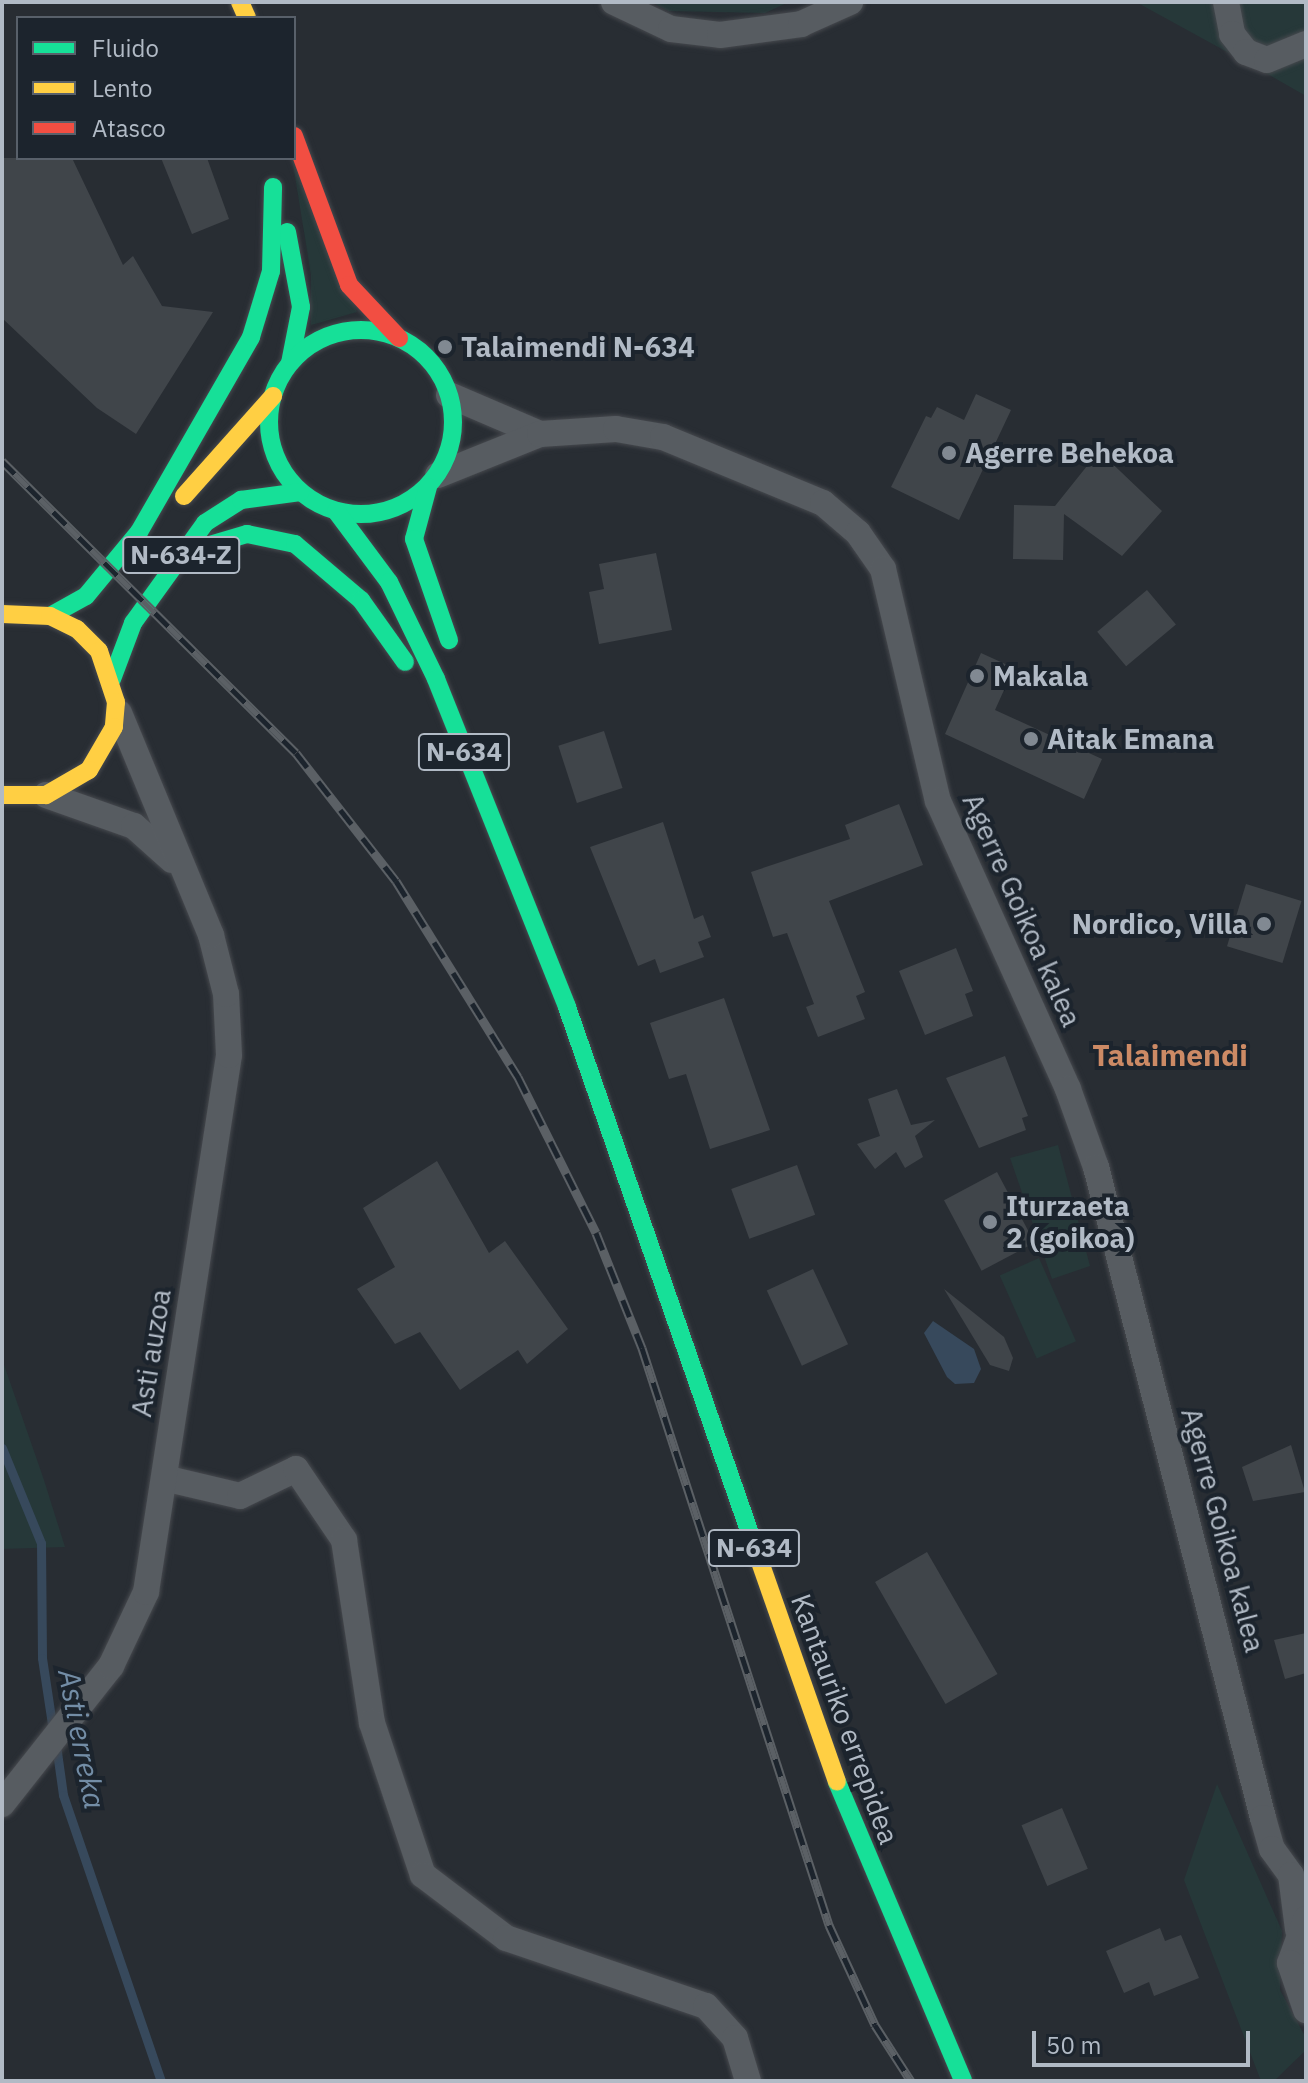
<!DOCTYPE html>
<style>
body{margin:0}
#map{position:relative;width:1308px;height:2083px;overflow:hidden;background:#282d33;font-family:"IBM Plex Sans",sans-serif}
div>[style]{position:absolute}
.green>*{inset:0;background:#263839;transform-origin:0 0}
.water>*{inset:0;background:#37495c}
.stream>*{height:9px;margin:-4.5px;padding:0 4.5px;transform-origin:4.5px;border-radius:4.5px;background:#37495c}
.building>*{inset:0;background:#40454a;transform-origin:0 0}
.roads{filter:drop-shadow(0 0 2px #46494e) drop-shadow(0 0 2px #46494e)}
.street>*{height:26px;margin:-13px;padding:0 13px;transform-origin:13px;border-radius:13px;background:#575c61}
.fast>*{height:18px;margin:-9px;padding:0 9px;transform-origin:9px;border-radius:9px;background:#16e098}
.fast>.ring{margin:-9px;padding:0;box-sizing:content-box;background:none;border:18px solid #16e098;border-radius:50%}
.slow>*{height:18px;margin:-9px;padding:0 9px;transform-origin:9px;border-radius:9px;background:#ffcf43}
.jam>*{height:18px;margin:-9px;padding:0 9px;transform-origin:9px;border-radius:9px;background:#f24e42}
.rail>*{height:9px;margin-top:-4.5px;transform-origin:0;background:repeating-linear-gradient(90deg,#1c242d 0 18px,#5b6065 0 36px);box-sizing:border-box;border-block:2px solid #5b6065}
.dots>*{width:22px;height:22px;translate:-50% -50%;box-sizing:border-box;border:4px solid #1c242d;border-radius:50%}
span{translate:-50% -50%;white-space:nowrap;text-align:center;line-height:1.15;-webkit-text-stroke:8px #1c242d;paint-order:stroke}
.shield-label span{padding:2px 6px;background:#1c242d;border:2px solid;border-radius:6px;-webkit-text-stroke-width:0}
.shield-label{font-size:26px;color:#b1bac5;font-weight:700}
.poi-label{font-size:28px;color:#b1bac5;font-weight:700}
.left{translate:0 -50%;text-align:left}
.right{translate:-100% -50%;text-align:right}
.street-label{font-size:28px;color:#b1bac5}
.neighbourhood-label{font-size:30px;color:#cc8a65;font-weight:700}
.water-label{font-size:30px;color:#738da6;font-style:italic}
.frame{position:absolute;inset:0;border:4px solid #b1bac5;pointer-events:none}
.legend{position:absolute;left:16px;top:16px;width:280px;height:144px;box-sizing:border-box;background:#1c242d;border:2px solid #58606a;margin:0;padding:10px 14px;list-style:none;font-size:24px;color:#b1bac5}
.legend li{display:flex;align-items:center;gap:16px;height:40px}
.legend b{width:40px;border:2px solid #58606a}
.scale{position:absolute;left:1032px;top:2031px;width:218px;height:36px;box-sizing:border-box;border:4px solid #b1bac5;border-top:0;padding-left:10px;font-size:24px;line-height:28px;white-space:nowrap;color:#b1bac5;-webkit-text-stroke:6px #1c242d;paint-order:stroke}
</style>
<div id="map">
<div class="green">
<i style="clip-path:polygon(652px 2px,789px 2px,765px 13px,668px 11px)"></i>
<i style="clip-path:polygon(1136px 2px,1306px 2px,1306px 96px,1271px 76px)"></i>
<i style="clip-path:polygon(292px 158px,357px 312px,311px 325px,311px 275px)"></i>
<i style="clip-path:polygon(1058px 1145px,1090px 1266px,1052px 1279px,1010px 1158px)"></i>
<i style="left:1039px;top:1258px;width:91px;height:43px;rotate:66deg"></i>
<i style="clip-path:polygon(2px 1359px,44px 1480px,65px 1547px,2px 1549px)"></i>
<i style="clip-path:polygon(1217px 1784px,1282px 1931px,1280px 1990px,1306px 2038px,1305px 2051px,1274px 2081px,1261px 2081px,1184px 1880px)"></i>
</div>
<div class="water">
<i style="clip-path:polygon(933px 1321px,974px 1349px,981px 1369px,974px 1383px,955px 1384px,947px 1377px,924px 1333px)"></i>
</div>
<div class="stream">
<i style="left:2px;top:1448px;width:103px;rotate:67.7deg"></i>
<i style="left:41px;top:1543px;width:115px;rotate:89.5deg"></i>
<i style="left:42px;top:1658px;width:74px;rotate:81.4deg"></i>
<i style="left:56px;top:1745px;width:50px;rotate:82deg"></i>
<i style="left:63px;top:1795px;width:302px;rotate:71.1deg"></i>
</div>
<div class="building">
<i style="clip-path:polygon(2px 158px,72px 158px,123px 265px,133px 256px,162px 306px,213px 312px,136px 434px,97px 408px,2px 318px)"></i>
<i style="clip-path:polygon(161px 158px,207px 158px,229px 219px,192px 234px)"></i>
<i style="clip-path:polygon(976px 394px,1011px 410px,959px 520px,891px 487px,926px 416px,931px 418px,937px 407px,964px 420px)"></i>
<i style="clip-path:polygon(1099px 451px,1162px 511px,1122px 556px,1064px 514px,1063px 560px,1013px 559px,1014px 505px,1055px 506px)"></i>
<i style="clip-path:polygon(656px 553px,672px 630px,599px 644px,589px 592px,604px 589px,599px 564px)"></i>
<i style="left:1147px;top:590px;width:45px;height:65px;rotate:50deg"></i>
<i style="clip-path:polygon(981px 653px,1014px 668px,995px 710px,1102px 759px,1084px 799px,945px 734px)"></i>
<i style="left:604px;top:731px;width:60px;height:48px;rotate:72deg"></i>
<i style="clip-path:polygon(899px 804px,923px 865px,829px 901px,865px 992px,856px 996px,865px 1019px,818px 1037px,806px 1007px,814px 1004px,787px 933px,773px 937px,751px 872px,850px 839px,845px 825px)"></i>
<i style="clip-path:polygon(663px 822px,694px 919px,703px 915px,711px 937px,698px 942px,704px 957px,660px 973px,655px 959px,638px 966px,590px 847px)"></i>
<i style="left:1246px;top:884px;width:58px;height:65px;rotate:17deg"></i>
<i style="clip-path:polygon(956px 948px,973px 991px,965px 994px,973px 1016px,925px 1035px,899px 971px)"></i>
<i style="clip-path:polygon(724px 998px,770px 1130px,710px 1149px,686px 1074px,669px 1079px,650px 1023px)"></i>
<i style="clip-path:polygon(1005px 1056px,1028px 1116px,1022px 1118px,1026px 1130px,979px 1148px,946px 1078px)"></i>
<i style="clip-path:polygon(897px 1089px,911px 1125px,935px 1120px,915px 1136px,923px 1157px,905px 1168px,896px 1152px,875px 1169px,857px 1144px,880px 1136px,868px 1099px)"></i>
<i style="clip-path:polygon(437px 1161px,489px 1253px,505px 1241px,568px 1329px,527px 1364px,518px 1350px,460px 1390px,420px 1332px,395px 1344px,357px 1289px,395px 1267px,363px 1208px)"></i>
<i style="left:797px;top:1165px;width:53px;height:70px;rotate:70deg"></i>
<i style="left:997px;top:1172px;width:80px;height:60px;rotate:62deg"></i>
<i style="left:813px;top:1269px;width:83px;height:51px;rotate:65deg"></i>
<i style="clip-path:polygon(944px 1289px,1004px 1337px,1013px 1358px,1009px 1371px,990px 1365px)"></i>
<i style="clip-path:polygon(1291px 1445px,1305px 1492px,1253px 1501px,1242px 1467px)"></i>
<i style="left:927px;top:1552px;width:141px;height:60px;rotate:60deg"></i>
<i style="clip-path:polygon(1306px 1633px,1306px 1673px,1285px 1679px,1274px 1640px)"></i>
<i style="left:1062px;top:1808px;width:66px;height:44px;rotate:67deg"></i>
<i style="clip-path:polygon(1160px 1928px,1165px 1941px,1181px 1935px,1199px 1978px,1154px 1996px,1149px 1982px,1124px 1993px,1106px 1951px)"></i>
</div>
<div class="roads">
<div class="street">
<i style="left:614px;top:2px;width:63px;rotate:25.3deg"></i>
<i style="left:671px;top:29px;width:49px;rotate:7deg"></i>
<i style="left:720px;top:35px;width:82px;rotate:-7.7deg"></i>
<i style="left:801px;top:24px;width:54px;rotate:-24.2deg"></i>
<i style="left:1226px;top:2px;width:33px;rotate:79deg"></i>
<i style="left:1232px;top:34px;width:23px;rotate:52deg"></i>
<i style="left:1246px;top:52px;width:22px;rotate:21deg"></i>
<i style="left:1267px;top:60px;width:42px;rotate:-22.3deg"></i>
<i style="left:449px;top:395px;width:99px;rotate:23.2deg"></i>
<i style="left:438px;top:475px;width:110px;rotate:-21.9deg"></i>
<i style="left:540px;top:434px;width:76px;rotate:-3.8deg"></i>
<i style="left:616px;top:429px;width:48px;rotate:9.7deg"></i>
<i style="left:663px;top:437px;width:173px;rotate:22.4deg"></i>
<i style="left:823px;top:503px;width:46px;rotate:40.6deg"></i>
<i style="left:858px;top:533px;width:44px;rotate:55.2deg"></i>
<i style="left:883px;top:569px;width:238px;rotate:76.7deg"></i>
<i style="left:938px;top:801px;width:316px;rotate:65.7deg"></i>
<i style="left:1068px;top:1089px;width:83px;rotate:70.3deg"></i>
<i style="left:1096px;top:1167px;width:672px;rotate:75.61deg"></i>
<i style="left:1263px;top:1818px;width:32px;rotate:74deg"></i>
<i style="left:1272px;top:1849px;width:32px;rotate:54deg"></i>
<i style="left:1291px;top:1875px;width:55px;rotate:82.7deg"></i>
<i style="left:46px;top:795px;width:93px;rotate:19.4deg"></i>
<i style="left:134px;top:826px;width:51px;rotate:41.8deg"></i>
<i style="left:164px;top:1478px;width:78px;rotate:13.3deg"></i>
<i style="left:240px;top:1496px;width:62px;rotate:-25.7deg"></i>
<i style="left:296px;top:1469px;width:86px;rotate:55.9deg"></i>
<i style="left:344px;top:1540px;width:185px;rotate:81.3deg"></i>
<i style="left:372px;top:1723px;width:160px;rotate:71.5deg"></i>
<i style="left:423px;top:1875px;width:104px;rotate:37.2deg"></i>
<i style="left:506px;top:1938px;width:211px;rotate:18.8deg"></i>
<i style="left:706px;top:2006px;width:43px;rotate:47.8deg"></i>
<i style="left:735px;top:2038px;width:45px;rotate:73.2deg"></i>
<i style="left:2px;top:1804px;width:176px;rotate:-51.7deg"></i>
<i style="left:111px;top:1666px;width:82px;rotate:-64.7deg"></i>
<i style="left:146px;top:1592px;width:543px;rotate:-81.21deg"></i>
<i style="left:229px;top:1055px;width:61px;rotate:-92.8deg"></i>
<i style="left:226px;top:994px;width:61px;rotate:-104.3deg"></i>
<i style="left:211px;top:935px;width:240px;rotate:-112.5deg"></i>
<i style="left:1306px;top:1919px;width:47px;rotate:110deg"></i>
<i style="left:1290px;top:1963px;width:50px;rotate:71.2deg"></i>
</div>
<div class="fast">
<i style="left:287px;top:232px;width:76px;rotate:79.4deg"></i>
<i style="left:301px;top:307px;width:57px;rotate:101.1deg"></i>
<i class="ring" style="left:269px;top:330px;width:166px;height:166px"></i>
<i style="left:428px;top:487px;width:54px;rotate:105.1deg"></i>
<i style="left:414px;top:539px;width:107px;rotate:70.9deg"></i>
<i style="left:336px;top:511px;width:89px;rotate:53.3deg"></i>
<i style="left:389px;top:582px;width:108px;rotate:64.1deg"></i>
<i style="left:436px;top:679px;width:353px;rotate:68.2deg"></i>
<i style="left:567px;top:1007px;width:563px;rotate:70.83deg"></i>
<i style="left:183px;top:553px;width:67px;rotate:-16.5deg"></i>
<i style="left:247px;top:534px;width:49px;rotate:11.8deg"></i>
<i style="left:295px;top:544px;width:87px;rotate:40.3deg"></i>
<i style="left:361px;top:600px;width:76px;rotate:54.6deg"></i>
<i style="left:50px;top:616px;width:41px;rotate:-29.1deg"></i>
<i style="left:86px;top:596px;width:83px;rotate:-50.4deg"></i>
<i style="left:139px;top:532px;width:225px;rotate:-60.1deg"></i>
<i style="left:251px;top:337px;width:69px;rotate:-73.1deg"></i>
<i style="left:271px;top:271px;width:84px;rotate:-88.6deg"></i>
<i style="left:112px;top:679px;width:60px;rotate:-69.4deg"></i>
<i style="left:133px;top:623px;width:123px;rotate:-54.2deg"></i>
<i style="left:205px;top:523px;width:43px;rotate:-32.6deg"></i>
<i style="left:241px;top:500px;width:60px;rotate:-7.7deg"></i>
<i style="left:837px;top:1782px;width:324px;rotate:67.1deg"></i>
</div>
<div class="slow">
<i style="left:240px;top:2px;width:17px;rotate:66deg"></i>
<i style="left:184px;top:496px;width:134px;rotate:-48.3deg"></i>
<i style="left:2px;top:614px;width:48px;rotate:2.4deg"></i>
<i style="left:50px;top:616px;width:30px;rotate:26deg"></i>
<i style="left:77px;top:629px;width:31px;rotate:45deg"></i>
<i style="left:99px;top:651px;width:54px;rotate:71.6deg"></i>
<i style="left:116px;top:702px;width:25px;rotate:95deg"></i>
<i style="left:114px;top:727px;width:50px;rotate:120.2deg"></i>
<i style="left:89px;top:770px;width:50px;rotate:149.8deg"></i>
<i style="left:46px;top:795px;width:44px;rotate:180deg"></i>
<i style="left:752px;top:1539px;width:257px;rotate:70.7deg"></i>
</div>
<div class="jam">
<i style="left:294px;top:136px;width:159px;rotate:69.7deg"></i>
<i style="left:349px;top:285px;width:73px;rotate:46.7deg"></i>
</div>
</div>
<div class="rail">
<i style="left:2px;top:461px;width:414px;rotate:44.8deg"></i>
<i style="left:296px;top:753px;width:162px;rotate:52deg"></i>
<i style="left:396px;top:881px;width:231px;rotate:58.1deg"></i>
<i style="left:518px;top:1077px;width:174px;rotate:63.4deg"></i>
<i style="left:596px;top:1233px;width:124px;rotate:68.2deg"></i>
<i style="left:642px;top:1348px;width:607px;rotate:72.04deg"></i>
<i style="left:829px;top:1925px;width:110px;rotate:65.3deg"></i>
<i style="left:875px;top:2025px;width:67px;rotate:57.3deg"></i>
</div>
<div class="dots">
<i style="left:445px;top:347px;background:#818992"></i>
<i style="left:949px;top:453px;background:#818992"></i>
<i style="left:977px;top:676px;background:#818992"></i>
<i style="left:1031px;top:739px;background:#818992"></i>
<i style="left:1264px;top:924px;background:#818992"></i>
<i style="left:990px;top:1222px;background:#818992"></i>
</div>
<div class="shield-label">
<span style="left:181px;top:555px">N-634-Z</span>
<span style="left:464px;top:752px">N-634</span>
<span style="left:754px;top:1548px">N-634</span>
</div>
<div class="poi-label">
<span class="left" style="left:461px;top:347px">Talaimendi N-634</span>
<span class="left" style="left:965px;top:453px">Agerre Behekoa</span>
<span class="left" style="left:993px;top:676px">Makala</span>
<span class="left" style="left:1047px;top:739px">Aitak Emana</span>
<span class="right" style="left:1248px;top:924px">Nordico, Villa</span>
<span class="left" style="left:1006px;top:1222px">Iturzaeta<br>2 (goikoa)</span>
</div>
<div class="street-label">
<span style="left:1022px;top:910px;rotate:66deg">Agerre Goikoa kalea</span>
<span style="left:151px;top:1353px;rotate:-81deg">Asti auzoa</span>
<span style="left:1223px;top:1530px;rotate:75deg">Agerre Goikoa kalea</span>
<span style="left:845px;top:1719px;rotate:70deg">Kantauriko errepidea</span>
</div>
<div class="neighbourhood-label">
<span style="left:1170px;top:1055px">Talaimendi</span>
</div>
<div class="water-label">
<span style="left:82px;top:1739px;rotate:79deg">Asti erreka</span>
</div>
<div class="frame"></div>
<ul class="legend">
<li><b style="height:10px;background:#16e098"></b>Fluido</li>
<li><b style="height:10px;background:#ffcf43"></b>Lento</li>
<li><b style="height:10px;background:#f24e42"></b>Atasco</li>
</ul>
<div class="scale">50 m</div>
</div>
